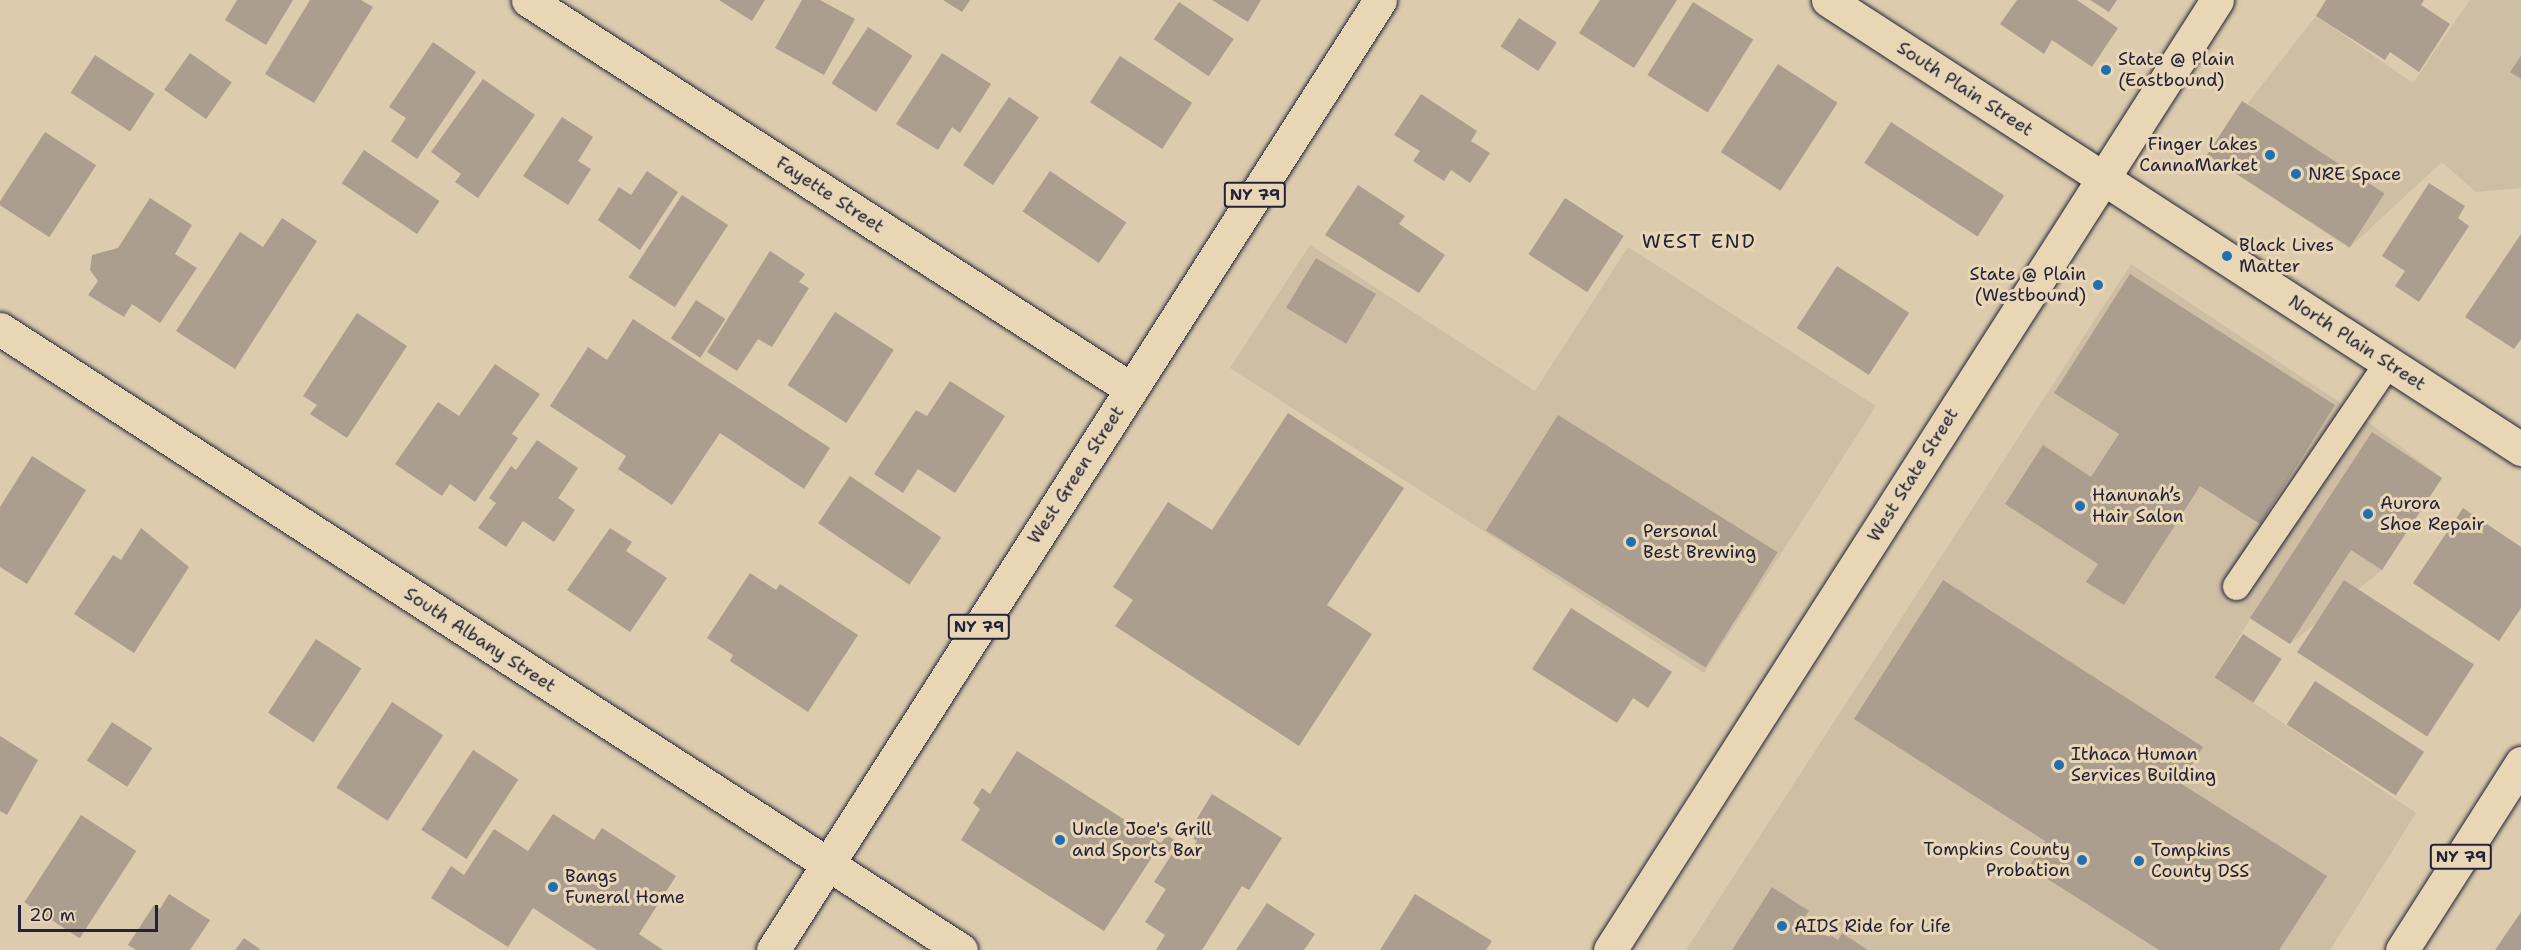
<!DOCTYPE html>
<meta charset="utf-8">
<style>
body{margin:0}
#map{position:relative;width:2521px;height:950px;overflow:hidden;background:#ddcbad;font-family:"Shantell Sans",sans-serif}
div>[style]{position:absolute}
.built>*{inset:0;background:#cebea4}
.building>*{inset:0;background:#ab9e8f;transform-origin:0 0}
.roads{filter:drop-shadow(0 0 2px #22223b) drop-shadow(0 0 2px #22223b)}
.service>*{height:27px;margin:-13.5px;padding:0 13.5px;transform-origin:13.5px;border-radius:13.5px;background:#e9d6b4}
.minor>*{height:33px;margin:-16.5px;padding:0 16.5px;transform-origin:16.5px;border-radius:16.5px;background:#e9d6b4}
.tertiary>*{height:33px;margin:-16.5px;padding:0 16.5px;transform-origin:16.5px;border-radius:16.5px;background:#e9d6b4}
.trunk>*{height:33px;margin:-16.5px;padding:0 16.5px;transform-origin:16.5px;border-radius:16.5px;background:#e9d6b4}
.dots>*{width:16px;height:16px;translate:-50% -50%;box-sizing:border-box;border:3px solid #e9d6b4;border-radius:50%}
span{translate:-50% -50%;white-space:nowrap;text-align:center;line-height:1.15;-webkit-text-stroke:6px #e9d6b4;paint-order:stroke}
.shield-label span{padding:2px 4px;background:#e9d6b4;border:2px solid;border-radius:4px;-webkit-text-stroke-width:0}
.shield-label{font-size:16px;color:#22223b;font-weight:700}
.poi-label{font-size:18px;color:#22223b}
.left{translate:0 -50%;text-align:left}
.right{translate:-100% -50%;text-align:right}
.street-label{font-size:18px;color:#22223b}
.neighbourhood-label{font-size:20px;color:#22223b;letter-spacing:1.5px}
.scale{position:absolute;left:18px;top:905px;width:140px;height:27px;box-sizing:border-box;border:3px solid #22223b;border-top:0;padding-left:8px;font-size:18px;line-height:21px;white-space:nowrap;color:#22223b;-webkit-text-stroke:4px #e9d6b4;paint-order:stroke}
</style>
<div id="map">
<div class="built">
<i style="clip-path:polygon(2470px 0,2521px 0,2521px 188px,2476px 192px,2442px 162px,2349px 248px,2207px 155px,2316px 16px,2413px 83px)"></i>
<i style="clip-path:polygon(1310px 245px,1535px 391px,1628px 247px,1876px 406px,1704px 673px,1230px 368px)"></i>
<i style="clip-path:polygon(2131px 264px,2356px 413px,2442px 478px,2382px 570px,2290px 644px,2250px 619px,2215px 677px,2416px 813px,2330px 950px,1686px 950px)"></i>
</div>
<div class="building">
<i style="clip-path:polygon(237px 0,293px 0,266px 45px,225px 20px)"></i>
<i style="clip-path:polygon(310px 0,361px 0,373px 7px,314px 103px,265px 74px)"></i>
<i style="clip-path:polygon(719px 0,765px 0,752px 21px)"></i>
<i style="clip-path:polygon(802px 0,820px 0,855px 19px,824px 75px,775px 48px)"></i>
<i style="clip-path:polygon(943px 0,970px 0,962px 12px)"></i>
<i style="clip-path:polygon(1212px 0,1261px 0,1248px 22px)"></i>
<i style="clip-path:polygon(1600px 0,1677px 0,1634px 68px,1579px 33px)"></i>
<i style="clip-path:polygon(2017px 0,2077px 0,2118px 28px,2092px 67px,2052px 40px,2044px 54px,2000px 24px)"></i>
<i style="clip-path:polygon(2090px 0,2117px 0,2109px 12px)"></i>
<i style="clip-path:polygon(2326px 0,2424px 0,2421px 5px,2450px 24px,2419px 72px,2390px 52px,2385px 60px,2316px 16px)"></i>
<i style="left:1179px;top:2px;width:66px;height:45px;rotate:34deg"></i>
<i style="left:1693px;top:2px;width:71px;height:86px;rotate:32deg"></i>
<i style="left:1519px;top:18px;width:45px;height:34px;rotate:33deg"></i>
<i style="left:868px;top:27px;width:53px;height:67px;rotate:33deg"></i>
<i style="clip-path:polygon(433px 42px,476px 72px,417px 159px,391px 141px,406px 118px,389px 107px)"></i>
<i style="left:190px;top:53px;width:51px;height:45px;rotate:35deg"></i>
<i style="clip-path:polygon(942px 53px,991px 84px,960px 133px,952px 127px,938px 150px,896px 124px)"></i>
<i style="left:95px;top:55px;width:71px;height:45px;rotate:33deg"></i>
<i style="left:1120px;top:56px;width:86px;height:55px;rotate:33deg"></i>
<i style="clip-path:polygon(2521px 56px,2521px 79px,2510px 72px)"></i>
<i style="left:1778px;top:64px;width:71px;height:105px;rotate:33deg"></i>
<i style="clip-path:polygon(483px 79px,535px 115px,478px 198px,455px 182px,461px 174px,431px 152px)"></i>
<i style="clip-path:polygon(1421px 94px,1477px 131px,1471px 141px,1490px 153px,1470px 183px,1451px 170px,1444px 181px,1413px 161px,1420px 151px,1394px 135px)"></i>
<i style="left:1009px;top:97px;width:36px;height:82px;rotate:34deg"></i>
<i style="left:2242px;top:101px;width:170px;height:64px;rotate:33deg"></i>
<i style="clip-path:polygon(562px 117px,593px 137px,578px 161px,591px 169px,568px 205px,523px 176px)"></i>
<i style="left:1891px;top:122px;width:135px;height:49px;rotate:33deg"></i>
<i style="left:45px;top:132px;width:61px;height:86px;rotate:33deg"></i>
<i style="left:364px;top:150px;width:91px;height:40px;rotate:34deg"></i>
<i style="clip-path:polygon(647px 171px,678px 192px,640px 250px,598px 220px,619px 187px,631px 195px)"></i>
<i style="left:1050px;top:171px;width:92px;height:49px;rotate:34deg"></i>
<i style="clip-path:polygon(2429px 183px,2465px 206px,2458px 218px,2469px 226px,2419px 302px,2395px 286px,2405px 271px,2382px 256px)"></i>
<i style="clip-path:polygon(1358px 185px,1405px 216px,1399px 224px,1445px 255px,1419px 293px,1325px 235px)"></i>
<i style="left:682px;top:195px;width:55px;height:98px;rotate:33deg"></i>
<i style="clip-path:polygon(150px 198px,192px 225px,175px 254px,197px 268px,160px 323px,132px 304px,124px 317px,88px 295px,98px 281px,90px 270px,92px 255px,118px 248px)"></i>
<i style="left:1565px;top:198px;width:70px;height:67px;rotate:33deg"></i>
<i style="clip-path:polygon(282px 218px,317px 241px,235px 369px,176px 331px,240px 232px,263px 247px)"></i>
<i style="clip-path:polygon(2521px 234px,2521px 339px,2514px 349px,2465px 317px)"></i>
<i style="clip-path:polygon(770px 251px,805px 274px,799px 282px,809px 288px,772px 347px,758px 339px,737px 371px,707px 352px)"></i>
<i style="left:1316px;top:258px;width:70px;height:58px;rotate:31deg"></i>
<i style="left:1837px;top:266px;width:86px;height:74px;rotate:33deg"></i>
<i style="clip-path:polygon(2130px 274px,2335px 405px,2260px 524px,2200px 486px,2124px 605px,2086px 582px,2098px 564px,2005px 504px,2043px 445px,2091px 477px,2119px 434px,2054px 393px)"></i>
<i style="left:696px;top:300px;width:35px;height:46px;rotate:33deg"></i>
<i style="left:835px;top:312px;width:70px;height:87px;rotate:33deg"></i>
<i style="clip-path:polygon(357px 313px,407px 346px,347px 438px,310px 414px,317px 405px,303px 396px)"></i>
<i style="clip-path:polygon(633px 319px,830px 448px,804px 489px,720px 433px,672px 505px,618px 469px,626px 456px,550px 406px,588px 347px,607px 360px)"></i>
<i style="clip-path:polygon(495px 364px,540px 394px,512px 434px,518px 438px,475px 502px,450px 484px,442px 496px,395px 464px,438px 402px,459px 416px)"></i>
<i style="clip-path:polygon(950px 381px,1005px 416px,955px 493px,918px 469px,903px 493px,874px 474px,916px 410px,927px 416px)"></i>
<i style="clip-path:polygon(1288px 413px,1404px 488px,1327px 605px,1372px 634px,1299px 746px,1115px 626px,1133px 600px,1113px 587px,1168px 502px,1212px 530px)"></i>
<i style="left:1558px;top:415px;width:259px;height:136px;rotate:32deg"></i>
<i style="clip-path:polygon(2372px 432px,2442px 478px,2382px 570px,2351px 550px,2290px 644px,2250px 618px)"></i>
<i style="clip-path:polygon(537px 440px,578px 468px,558px 498px,575px 510px,554px 542px,523px 521px,506px 547px,478px 528px,496px 503px,489px 498px,511px 466px,516px 470px)"></i>
<i style="clip-path:polygon(32px 456px,86px 490px,27px 584px,0 567px,0 507px)"></i>
<i style="left:850px;top:476px;width:110px;height:57px;rotate:34deg"></i>
<i style="clip-path:polygon(2463px 508px,2521px 547px,2521px 608px,2499px 641px,2413px 583px)"></i>
<i style="clip-path:polygon(141px 528px,189px 567px,134px 653px,74px 614px,113px 555px,121px 560px)"></i>
<i style="clip-path:polygon(610px 528px,632px 542px,626px 551px,667px 578px,630px 632px,567px 590px)"></i>
<i style="clip-path:polygon(750px 573px,776px 590px,780px 584px,858px 635px,808px 712px,730px 661px,733px 655px,707px 638px)"></i>
<i style="clip-path:polygon(1943px 580px,2203px 747px,2180px 783px,2327px 876px,2279px 950px,2159px 950px,2029px 867px,2045px 841px,1854px 719px)"></i>
<i style="left:2344px;top:580px;width:155px;height:86px;rotate:33deg"></i>
<i style="clip-path:polygon(1571px 608px,1672px 672px,1648px 708px,1633px 698px,1617px 723px,1532px 669px)"></i>
<i style="left:2243px;top:634px;width:46px;height:52px;rotate:33deg"></i>
<i style="left:316px;top:639px;width:54px;height:88px;rotate:33deg"></i>
<i style="left:2315px;top:681px;width:130px;height:52px;rotate:33deg"></i>
<i style="left:392px;top:702px;width:61px;height:102px;rotate:33deg"></i>
<i style="left:112px;top:722px;width:48px;height:46px;rotate:33deg"></i>
<i style="clip-path:polygon(0 736px,38px 760px,7px 815px,0 811px)"></i>
<i style="left:473px;top:750px;width:54px;height:95px;rotate:33deg"></i>
<i style="clip-path:polygon(1017px 751px,1161px 843px,1167px 835px,1176px 841px,1169px 852px,1160px 845px,1104px 931px,961px 840px,980px 809px,973px 803px,982px 788px,990px 794px)"></i>
<i style="clip-path:polygon(1212px 794px,1282px 838px,1249px 890px,1242px 886px,1202px 950px,1156px 950px,1165px 935px,1145px 922px,1166px 889px,1154px 882px,1172px 854px,1183px 861px,1197px 841px,1187px 835px)"></i>
<i style="clip-path:polygon(553px 814px,594px 840px,602px 828px,676px 876px,639px 934px,663px 950px,597px 950px,533px 908px,508px 947px,431px 898px,451px 866px,464px 875px,494px 829px,528px 851px)"></i>
<i style="left:81px;top:815px;width:66px;height:104px;rotate:33deg"></i>
<i style="clip-path:polygon(1772px 887px,1809px 911px,1804px 918px,1838px 940px,1842px 933px,1868px 950px,1732px 950px)"></i>
<i style="clip-path:polygon(169px 894px,210px 920px,190px 950px,136px 950px,128px 945px,154px 905px,160px 909px)"></i>
<i style="clip-path:polygon(1415px 894px,1492px 941px,1486px 950px,1380px 950px)"></i>
<i style="clip-path:polygon(1267px 903px,1315px 934px,1304px 950px,1236px 950px)"></i>
<i style="clip-path:polygon(2521px 912px,2521px 950px,2495px 950px)"></i>
<i style="clip-path:polygon(244px 938px,261px 950px,235px 950px)"></i>
</div>
<div class="roads">
<div class="service">
<i style="left:2236px;top:586px;width:271px;rotate:-55.8deg"></i>
</div>
<div class="minor">
<i style="left:528px;top:0;width:718px;rotate:32.83deg"></i>
</div>
<div class="tertiary">
<i style="left:1828px;top:0;width:826px;rotate:32.94deg"></i>
<i style="left:0;top:329px;width:1144px;rotate:32.87deg"></i>
<i style="left:1610px;top:950px;width:1127px;rotate:-57.42deg"></i>
</div>
<div class="trunk">
<i style="left:773px;top:950px;width:1127px;rotate:-57.42deg"></i>
<i style="left:2402px;top:950px;width:222px;rotate:-57.5deg"></i>
</div>
</div>
<div class="dots">
<i style="left:2106px;top:70px;background:#1f6fb2"></i>
<i style="left:2270px;top:155px;background:#1f6fb2"></i>
<i style="left:2296px;top:174px;background:#1f6fb2"></i>
<i style="left:2227px;top:256px;background:#1f6fb2"></i>
<i style="left:2098px;top:285px;background:#1f6fb2"></i>
<i style="left:2080px;top:506px;background:#1f6fb2"></i>
<i style="left:2368px;top:514px;background:#1f6fb2"></i>
<i style="left:1631px;top:542px;background:#1f6fb2"></i>
<i style="left:2059px;top:765px;background:#1f6fb2"></i>
<i style="left:1060px;top:840px;background:#1f6fb2"></i>
<i style="left:2082px;top:860px;background:#1f6fb2"></i>
<i style="left:2139px;top:861px;background:#1f6fb2"></i>
<i style="left:553px;top:887px;background:#1f6fb2"></i>
<i style="left:1782px;top:926px;background:#1f6fb2"></i>
</div>
<div class="shield-label">
<span style="left:1255px;top:195px">NY 79</span>
<span style="left:979px;top:627px">NY 79</span>
<span style="left:2461px;top:857px">NY 79</span>
</div>
<div class="poi-label">
<span class="left" style="left:2118px;top:70px">State @ Plain<br>(Eastbound)</span>
<span class="right" style="left:2258px;top:155px">Finger Lakes<br>CannaMarket</span>
<span class="left" style="left:2308px;top:174px">NRE Space</span>
<span class="left" style="left:2239px;top:256px">Black Lives<br>Matter</span>
<span class="right" style="left:2086px;top:285px">State @ Plain<br>(Westbound)</span>
<span class="left" style="left:2092px;top:506px">Hanunah’s<br>Hair Salon</span>
<span class="left" style="left:2380px;top:514px">Aurora<br>Shoe Repair</span>
<span class="left" style="left:1643px;top:542px">Personal<br>Best Brewing</span>
<span class="left" style="left:2071px;top:765px">Ithaca Human<br>Services Building</span>
<span class="left" style="left:1072px;top:840px">Uncle Joe's Grill<br>and Sports Bar</span>
<span class="right" style="left:2070px;top:860px">Tompkins County<br>Probation</span>
<span class="left" style="left:2151px;top:861px">Tompkins<br>County DSS</span>
<span class="left" style="left:565px;top:887px">Bangs<br>Funeral Home</span>
<span class="left" style="left:1794px;top:926px">AIDS Ride for Life</span>
</div>
<div class="street-label">
<span style="left:1965px;top:89px;rotate:33deg">South Plain Street</span>
<span style="left:830px;top:195px;rotate:33deg">Fayette Street</span>
<span style="left:2357px;top:343px;rotate:33deg">North Plain Street</span>
<span style="left:1076px;top:475px;rotate:-57deg">West Green Street</span>
<span style="left:1913px;top:475px;rotate:-58deg">West State Street</span>
<span style="left:480px;top:640px;rotate:33deg">South Albany Street</span>
</div>
<div class="neighbourhood-label">
<span style="left:1699px;top:241px">WEST END</span>
</div>
<div class="scale">20 m</div>
</div>
